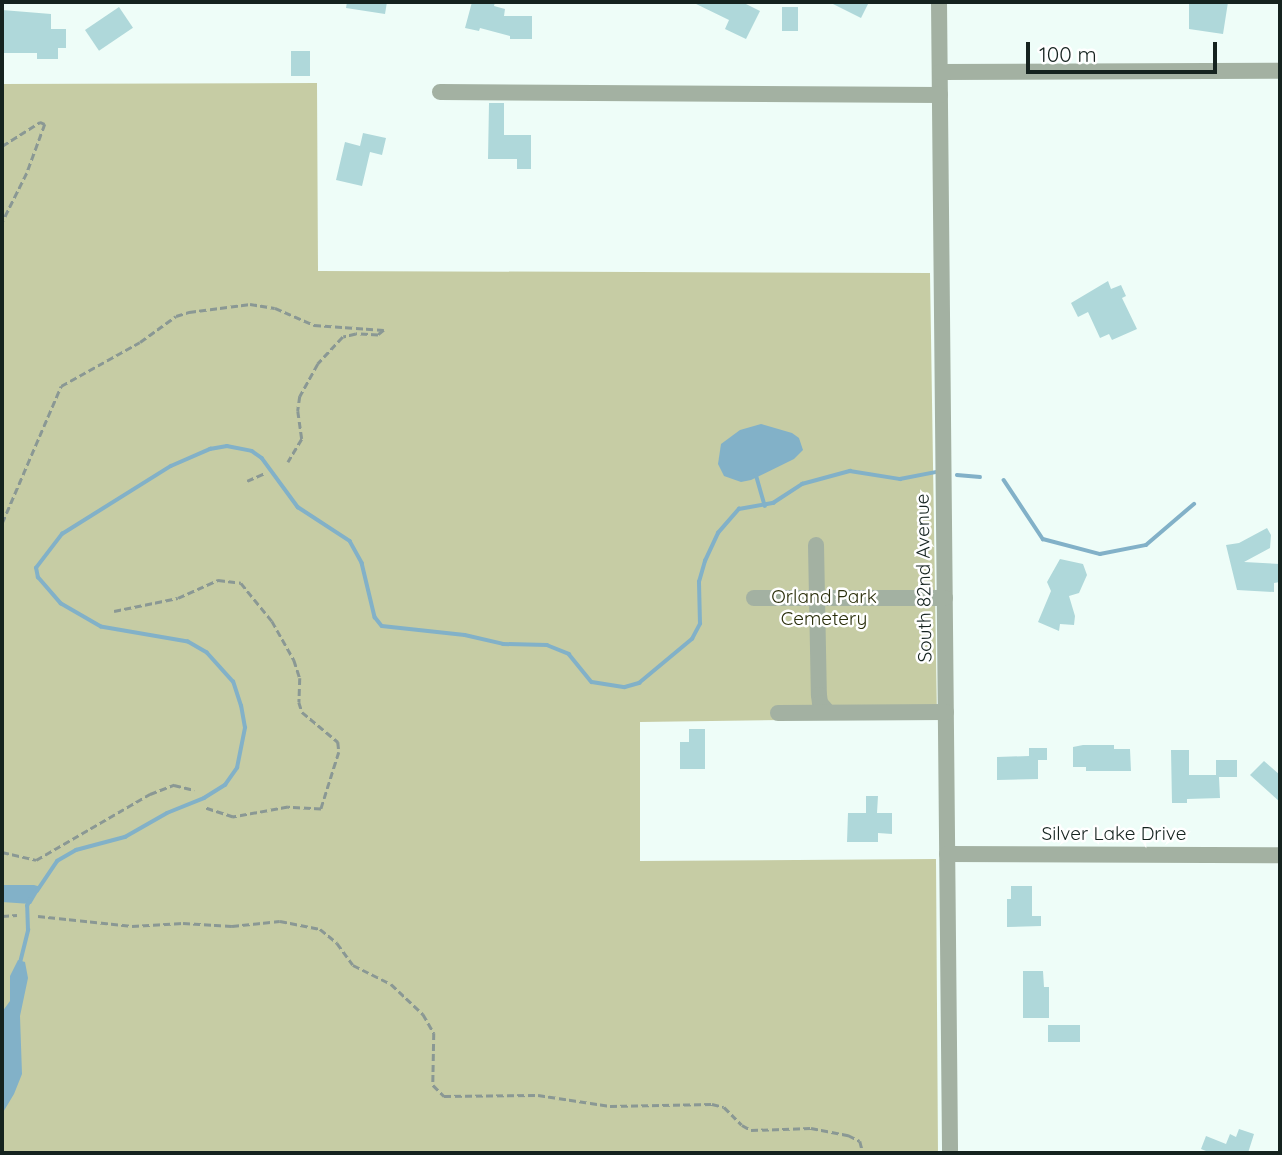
<!DOCTYPE html>
<style>
body{margin:0}
#map{position:relative;width:1282px;height:1155px;overflow:hidden;background:#eefdf8;font-family:Quicksand,sans-serif}
div>[style]{position:absolute}
.green>*{inset:0;background:#c6cca4}
.water>*{inset:0;background:#82b1c8}
.stream>*{height:3.5px;margin:-1.75px;padding:0 1.75px;transform-origin:1.75px;border-radius:1.75px;background:#82b1c8}
.building>*{inset:0;background:#afd8da;transform-origin:0 0}
.path>*{height:2.5px;margin-top:-1.25px;transform-origin:0;background:repeating-linear-gradient(90deg,#8a9894 0 7px,transparent 0 10.5px)}
.minor>*{height:16px;margin:-8px;padding:0 8px;transform-origin:8px;border-radius:8px;background:#a3b1a2}
span{translate:-50% -50%;white-space:nowrap;text-align:center;line-height:1.15;-webkit-text-stroke:5px #fff;paint-order:stroke}
.street-label{font-size:19px;color:#15231f}
.park-label{font-size:19px;color:#292d09}
.frame{position:absolute;inset:0;border:4px solid #15231f;pointer-events:none}
.scale{position:absolute;left:1026px;top:42px;width:191px;height:32px;box-sizing:border-box;border:4px solid #15231f;border-top:0;padding-left:9px;font-size:21px;line-height:24px;white-space:nowrap;color:#15231f;-webkit-text-stroke:5px #fff;paint-order:stroke}
</style>
<div id="map">
<div class="green">
<i style="clip-path:polygon(317px 83px,318px 271px,930px 273px,937px 718px,640px 722px,640px 861px,936px 859px,938px 1153px,2px 1153px,2px 84px)"></i>
</div>
<div class="water">
<i style="clip-path:polygon(761px 424px,792px 433px,799px 438px,803px 450px,794px 459px,751px 480px,741px 482px,724px 476px,718px 464px,721px 444px,740px 430px)"></i>
<i style="clip-path:polygon(2px 885px,34px 885px,41px 887px,31px 904px,2px 902px)"></i>
<i style="clip-path:polygon(18px 960px,25px 962px,28px 978px,20px 1016px,22px 1074px,14px 1094px,2px 1114px,2px 1012px,10px 1001px,10px 976px)"></i>
</div>
<div class="stream">
<i style="left:756px;top:474px;width:33px;rotate:74deg"></i>
<i style="left:957px;top:475px;width:23px;rotate:5deg"></i>
<i style="left:1004px;top:480px;width:71px;rotate:56.5deg"></i>
<i style="left:1043px;top:539px;width:59px;rotate:14.7deg"></i>
<i style="left:1100px;top:554px;width:47px;rotate:-11.1deg"></i>
<i style="left:1146px;top:545px;width:63px;rotate:-40.5deg"></i>
<i style="left:37px;top:891px;width:36px;rotate:-56deg"></i>
<i style="left:57px;top:861px;width:22px;rotate:-30deg"></i>
<i style="left:76px;top:850px;width:51px;rotate:-14.9deg"></i>
<i style="left:125px;top:837px;width:48px;rotate:-29.7deg"></i>
<i style="left:167px;top:813px;width:40px;rotate:-22deg"></i>
<i style="left:204px;top:798px;width:25px;rotate:-32deg"></i>
<i style="left:225px;top:785px;width:21px;rotate:-55deg"></i>
<i style="left:237px;top:768px;width:41px;rotate:-78.7deg"></i>
<i style="left:245px;top:728px;width:22px;rotate:-100deg"></i>
<i style="left:241px;top:706px;width:25px;rotate:-108deg"></i>
<i style="left:233px;top:682px;width:39px;rotate:-132deg"></i>
<i style="left:207px;top:653px;width:22px;rotate:-150deg"></i>
<i style="left:188px;top:642px;width:88px;rotate:-170.2deg"></i>
<i style="left:101px;top:627px;width:46px;rotate:-150.1deg"></i>
<i style="left:61px;top:604px;width:35px;rotate:-131deg"></i>
<i style="left:38px;top:578px;width:10px;rotate:-101deg"></i>
<i style="left:36px;top:568px;width:43px;rotate:-52.6deg"></i>
<i style="left:62px;top:534px;width:128px;rotate:-32deg"></i>
<i style="left:171px;top:466px;width:43px;rotate:-23.6deg"></i>
<i style="left:210px;top:449px;width:17px;rotate:-10deg"></i>
<i style="left:227px;top:446px;width:25px;rotate:11deg"></i>
<i style="left:252px;top:451px;width:12px;rotate:35deg"></i>
<i style="left:262px;top:458px;width:61px;rotate:53.7deg"></i>
<i style="left:298px;top:507px;width:62px;rotate:33.2deg"></i>
<i style="left:350px;top:541px;width:25px;rotate:61deg"></i>
<i style="left:362px;top:563px;width:56px;rotate:76.5deg"></i>
<i style="left:375px;top:617px;width:11px;rotate:52deg"></i>
<i style="left:382px;top:626px;width:83px;rotate:6.2deg"></i>
<i style="left:465px;top:635px;width:39px;rotate:13deg"></i>
<i style="left:503px;top:644px;width:44px;rotate:1.3deg"></i>
<i style="left:547px;top:645px;width:24px;rotate:22deg"></i>
<i style="left:569px;top:654px;width:36px;rotate:51deg"></i>
<i style="left:592px;top:682px;width:33px;rotate:9deg"></i>
<i style="left:625px;top:687px;width:15px;rotate:-16deg"></i>
<i style="left:639px;top:683px;width:69px;rotate:-39.7deg"></i>
<i style="left:692px;top:639px;width:17px;rotate:-62deg"></i>
<i style="left:700px;top:624px;width:42px;rotate:-91.4deg"></i>
<i style="left:699px;top:582px;width:22px;rotate:-74deg"></i>
<i style="left:705px;top:561px;width:31px;rotate:-65deg"></i>
<i style="left:718px;top:533px;width:32px;rotate:-49deg"></i>
<i style="left:739px;top:509px;width:35px;rotate:-10deg"></i>
<i style="left:773px;top:503px;width:35px;rotate:-33deg"></i>
<i style="left:802px;top:484px;width:50px;rotate:-15.2deg"></i>
<i style="left:850px;top:471px;width:51px;rotate:9.1deg"></i>
<i style="left:900px;top:479px;width:37px;rotate:-11deg"></i>
<i style="left:20px;top:963px;width:34px;rotate:-76deg"></i>
<i style="left:28px;top:930px;width:24px;rotate:-92deg"></i>
<i style="left:27px;top:906px;width:7px;rotate:-63deg"></i>
</div>
<div class="building">
<i style="clip-path:polygon(347px 2px,387px 2px,385px 14px,346px 8px)"></i>
<i style="clip-path:polygon(472px 2px,495px 2px,494px 6px,505px 9px,504px 16px,532px 16px,532px 39px,510px 39px,510px 36px,480px 28px,479px 31px,465px 28px)"></i>
<i style="clip-path:polygon(692px 2px,742px 2px,760px 11px,746px 39px,725px 29px,729px 20px)"></i>
<i style="clip-path:polygon(829px 2px,869px 2px,861px 18px)"></i>
<i style="clip-path:polygon(1189px 2px,1228px 2px,1223px 34px,1189px 29px)"></i>
<i style="left:119px;top:7px;width:25px;height:41px;rotate:56deg"></i>
<i style="left:782px;top:7px;width:16px;height:24px"></i>
<i style="clip-path:polygon(2px 10px,51px 14px,51px 29px,66px 29px,66px 48px,58px 48px,58px 59px,37px 59px,37px 53px,2px 53px)"></i>
<i style="left:291px;top:51px;width:19px;height:25px"></i>
<i style="clip-path:polygon(489px 103px,504px 103px,504px 135px,531px 135px,531px 169px,517px 169px,517px 159px,488px 159px)"></i>
<i style="clip-path:polygon(363px 133px,386px 138px,382px 155px,370px 152px,362px 186px,336px 180px,345px 142px,360px 146px)"></i>
<i style="clip-path:polygon(1108px 281px,1111px 289px,1121px 285px,1126px 296px,1122px 298px,1137px 329px,1112px 340px,1109px 334px,1100px 338px,1088px 312px,1078px 317px,1071px 303px)"></i>
<i style="clip-path:polygon(1267px 528px,1271px 535px,1270px 548px,1244px 562px,1280px 564px,1280px 582px,1274px 583px,1274px 592px,1237px 590px,1226px 545px,1239px 543px)"></i>
<i style="clip-path:polygon(1060px 559px,1083px 564px,1087px 575px,1079px 593px,1069px 596px,1075px 616px,1074px 625px,1060px 624px,1059px 631px,1038px 622px,1051px 591px,1047px 582px)"></i>
<i style="clip-path:polygon(689px 729px,705px 729px,705px 769px,680px 769px,680px 742px,689px 742px)"></i>
<i style="clip-path:polygon(1083px 745px,1114px 745px,1114px 749px,1130px 749px,1131px 771px,1086px 771px,1086px 767px,1073px 767px,1073px 747px)"></i>
<i style="clip-path:polygon(1029px 748px,1047px 748px,1047px 760px,1038px 760px,1038px 779px,997px 780px,997px 757px,1029px 756px)"></i>
<i style="clip-path:polygon(1171px 750px,1189px 750px,1189px 775px,1216px 775px,1216px 760px,1237px 760px,1237px 777px,1219px 777px,1220px 798px,1187px 799px,1187px 803px,1172px 803px)"></i>
<i style="clip-path:polygon(1264px 761px,1280px 775px,1280px 802px,1250px 775px)"></i>
<i style="clip-path:polygon(866px 796px,878px 796px,877px 813px,892px 813px,892px 834px,878px 833px,878px 842px,847px 842px,848px 813px,866px 813px)"></i>
<i style="clip-path:polygon(1011px 886px,1032px 886px,1032px 916px,1041px 916px,1041px 926px,1007px 927px,1007px 899px,1011px 899px)"></i>
<i style="clip-path:polygon(1023px 971px,1043px 971px,1044px 987px,1049px 987px,1049px 1018px,1023px 1018px)"></i>
<i style="left:1048px;top:1025px;width:32px;height:17px"></i>
<i style="clip-path:polygon(1239px 1129px,1254px 1134px,1248px 1153px,1211px 1153px,1201px 1149px,1206px 1136px,1226px 1144px,1230px 1134px,1236px 1137px)"></i>
</div>
<div class="path">
<i style="left:2px;top:146px;width:45px;rotate:-32.3deg"></i>
<i style="left:40px;top:122px;width:5px;rotate:22deg"></i>
<i style="left:45px;top:124px;width:52px;rotate:110.2deg"></i>
<i style="left:27px;top:173px;width:56px;rotate:116.6deg"></i>
<i style="left:247px;top:481px;width:20px;rotate:-24deg"></i>
<i style="left:2px;top:523px;width:149px;rotate:-66.7deg"></i>
<i style="left:61px;top:386px;width:90px;rotate:-29.1deg"></i>
<i style="left:140px;top:342px;width:44px;rotate:-35.8deg"></i>
<i style="left:176px;top:316px;width:14px;rotate:-17deg"></i>
<i style="left:189px;top:312px;width:62px;rotate:-7.5deg"></i>
<i style="left:250px;top:304px;width:25px;rotate:9deg"></i>
<i style="left:275px;top:308px;width:43px;rotate:23.6deg"></i>
<i style="left:314px;top:325px;width:70px;rotate:4.1deg"></i>
<i style="left:384px;top:330px;width:8px;rotate:140deg"></i>
<i style="left:378px;top:335px;width:22px;rotate:-177deg"></i>
<i style="left:356px;top:334px;width:13px;rotate:167deg"></i>
<i style="left:343px;top:337px;width:37px;rotate:133deg"></i>
<i style="left:318px;top:364px;width:37px;rotate:119deg"></i>
<i style="left:300px;top:396px;width:15px;rotate:98deg"></i>
<i style="left:298px;top:411px;width:28px;rotate:82deg"></i>
<i style="left:302px;top:439px;width:27px;rotate:121deg"></i>
<i style="left:114px;top:611px;width:65px;rotate:-11.5deg"></i>
<i style="left:178px;top:598px;width:44px;rotate:-24.2deg"></i>
<i style="left:218px;top:580px;width:23px;rotate:7deg"></i>
<i style="left:241px;top:583px;width:49px;rotate:50.8deg"></i>
<i style="left:272px;top:621px;width:45px;rotate:60.6deg"></i>
<i style="left:294px;top:660px;width:19px;rotate:72deg"></i>
<i style="left:300px;top:678px;width:24px;rotate:92deg"></i>
<i style="left:299px;top:702px;width:10px;rotate:73deg"></i>
<i style="left:302px;top:712px;width:47px;rotate:39.8deg"></i>
<i style="left:338px;top:742px;width:10px;rotate:84deg"></i>
<i style="left:339px;top:752px;width:60px;rotate:107.5deg"></i>
<i style="left:321px;top:809px;width:33px;rotate:-177deg"></i>
<i style="left:288px;top:807px;width:56px;rotate:169.7deg"></i>
<i style="left:233px;top:817px;width:29px;rotate:-162deg"></i>
<i style="left:2px;top:852px;width:35px;rotate:13deg"></i>
<i style="left:36px;top:860px;width:132px;rotate:-30.1deg"></i>
<i style="left:150px;top:794px;width:26px;rotate:-21deg"></i>
<i style="left:174px;top:785px;width:21px;rotate:14deg"></i>
<i style="left:2px;top:916px;width:15px;rotate:-4deg"></i>
<i style="left:38px;top:916px;width:95px;rotate:6.1deg"></i>
<i style="left:132px;top:926px;width:51px;rotate:-3.4deg"></i>
<i style="left:183px;top:923px;width:49px;rotate:3.5deg"></i>
<i style="left:232px;top:926px;width:48px;rotate:-5.9deg"></i>
<i style="left:280px;top:921px;width:41px;rotate:11.3deg"></i>
<i style="left:320px;top:929px;width:22px;rotate:39deg"></i>
<i style="left:337px;top:943px;width:27px;rotate:54deg"></i>
<i style="left:353px;top:965px;width:42px;rotate:26.6deg"></i>
<i style="left:391px;top:984px;width:44px;rotate:43.2deg"></i>
<i style="left:423px;top:1014px;width:22px;rotate:60deg"></i>
<i style="left:434px;top:1033px;width:52px;rotate:91.1deg"></i>
<i style="left:433px;top:1085px;width:16px;rotate:45deg"></i>
<i style="left:444px;top:1096px;width:94px;rotate:-0.6deg"></i>
<i style="left:538px;top:1095px;width:73px;rotate:8.7deg"></i>
<i style="left:610px;top:1106px;width:102px;rotate:-1.1deg"></i>
<i style="left:712px;top:1104px;width:12px;rotate:14deg"></i>
<i style="left:724px;top:1107px;width:25px;rotate:45deg"></i>
<i style="left:742px;top:1125px;width:10px;rotate:29deg"></i>
<i style="left:751px;top:1130px;width:60px;rotate:-1.9deg"></i>
<i style="left:811px;top:1128px;width:38px;rotate:11deg"></i>
<i style="left:848px;top:1135px;width:13px;rotate:27deg"></i>
<i style="left:860px;top:1141px;width:12px;rotate:76deg"></i>
</div>
<div class="minor">
<i style="left:939px;top:2px;width:1151px;rotate:89.45deg"></i>
<i style="left:940px;top:72px;width:340px;rotate:-0.2deg"></i>
<i style="left:440px;top:92px;width:500px;rotate:0.34deg"></i>
<i style="left:816px;top:545px;width:150px;rotate:88.9deg"></i>
<i style="left:819px;top:695px;width:8px;rotate:83deg"></i>
<i style="left:820px;top:703px;width:11px;rotate:49deg"></i>
<i style="left:754px;top:598px;width:191px"></i>
<i style="left:778px;top:713px;width:168px;rotate:-0.3deg"></i>
<i style="left:947px;top:854px;width:333px;rotate:0.2deg"></i>
</div>
<div class="street-label">
<span style="left:924px;top:578px;rotate:-91deg">South 82nd Avenue</span>
<span style="left:1114px;top:834px">Silver Lake Drive</span>
</div>
<div class="park-label">
<span style="left:824px;top:608px">Orland Park<br>Cemetery</span>
</div>
<div class="frame"></div>
<div class="scale">100 m</div>
</div>
